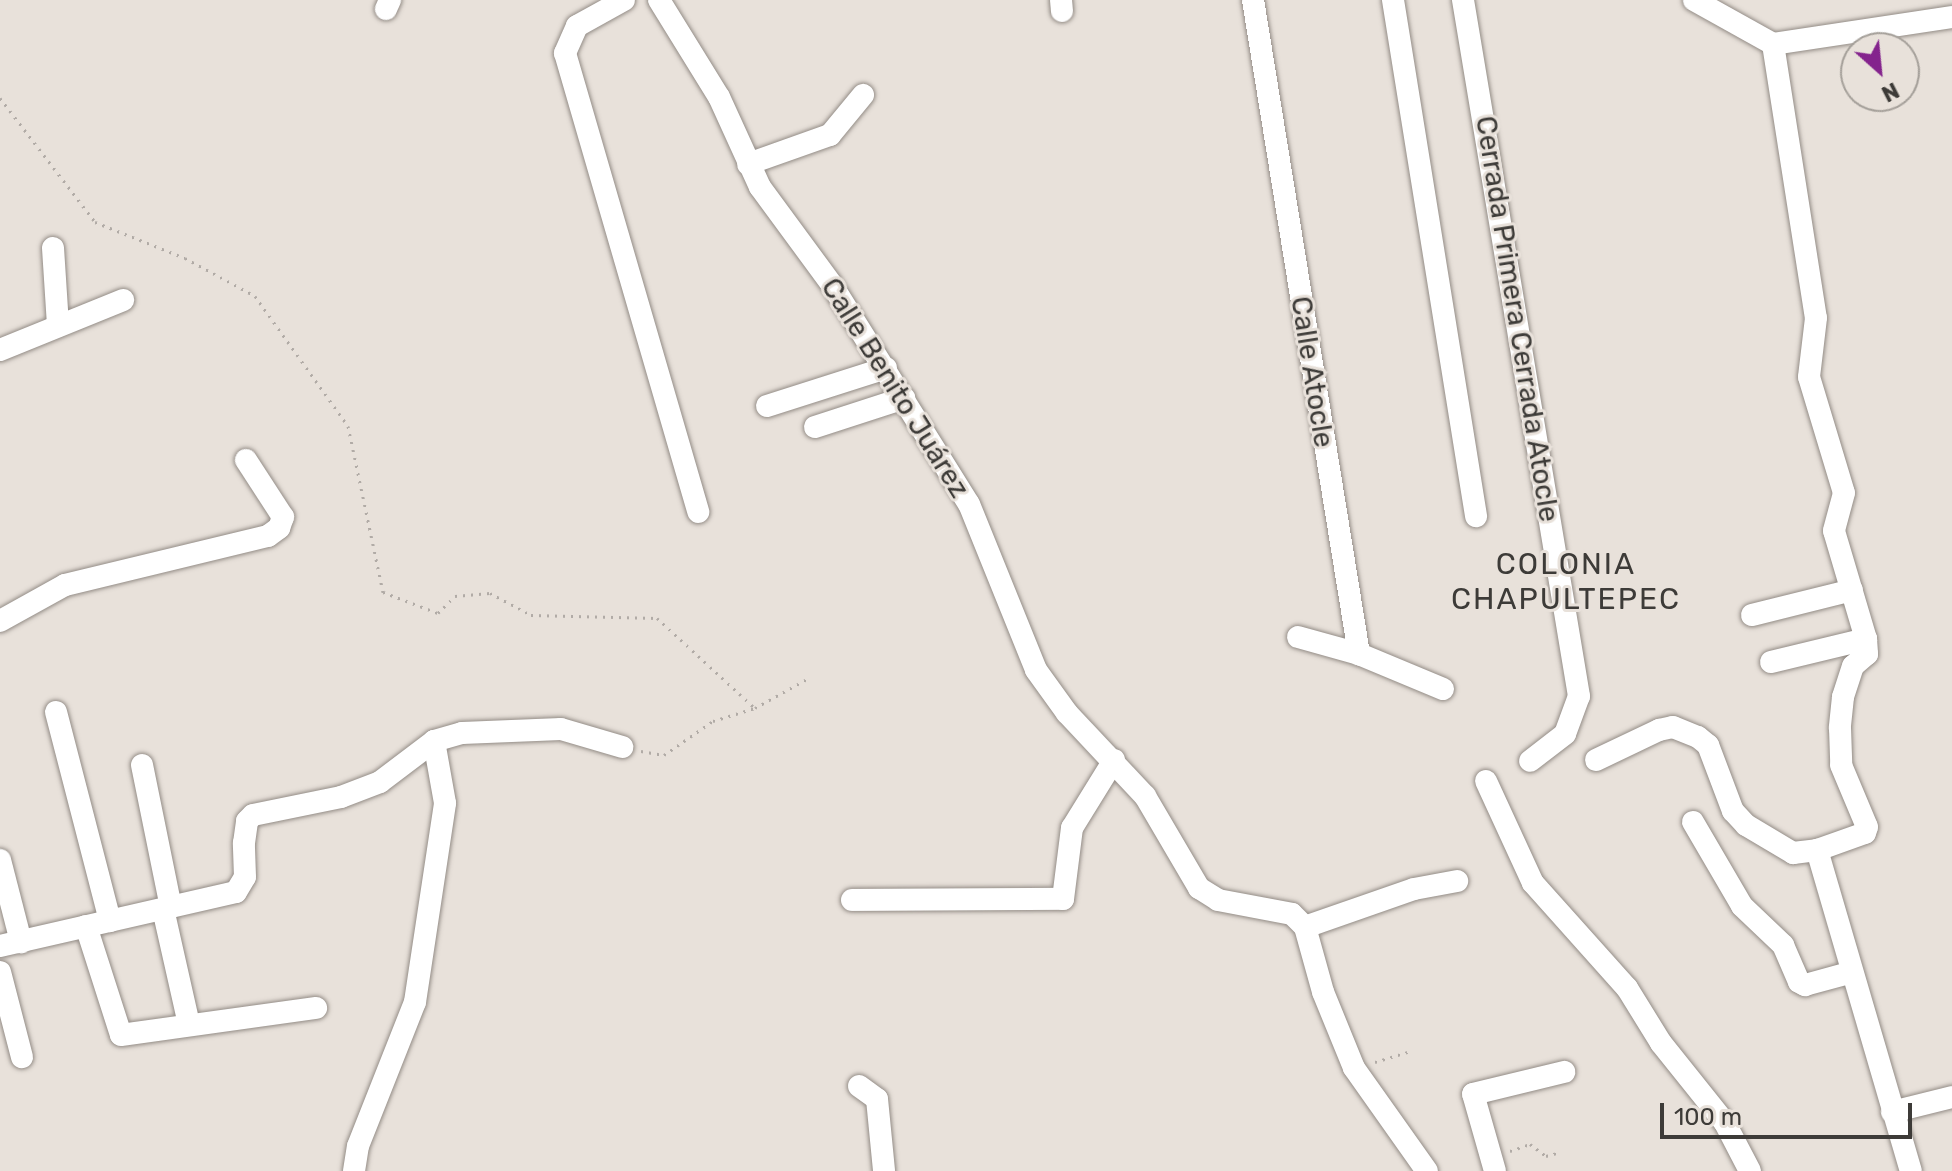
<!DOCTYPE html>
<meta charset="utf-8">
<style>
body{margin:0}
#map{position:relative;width:1952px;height:1171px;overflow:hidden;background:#e8e1da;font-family:Rubik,sans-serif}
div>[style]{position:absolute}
.path>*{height:3px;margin-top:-1.5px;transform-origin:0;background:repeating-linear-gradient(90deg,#b1aba6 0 2px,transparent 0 8px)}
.roads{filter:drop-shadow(0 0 2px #938c86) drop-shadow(0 0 2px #938c86)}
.minor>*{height:22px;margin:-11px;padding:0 11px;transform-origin:11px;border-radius:11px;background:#fff}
span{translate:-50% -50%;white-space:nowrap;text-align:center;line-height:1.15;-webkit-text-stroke:6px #e8e1da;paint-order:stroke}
.street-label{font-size:28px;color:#3d3b38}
.neighbourhood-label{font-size:30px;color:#3d3b38;letter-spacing:2px}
.north{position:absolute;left:1840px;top:32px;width:80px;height:80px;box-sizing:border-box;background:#e8e1da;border:2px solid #a49f99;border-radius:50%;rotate:153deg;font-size:22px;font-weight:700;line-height:32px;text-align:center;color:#3d3b38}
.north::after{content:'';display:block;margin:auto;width:28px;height:36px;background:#84238d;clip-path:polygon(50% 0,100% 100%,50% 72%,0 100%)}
.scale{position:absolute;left:1660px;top:1103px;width:252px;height:36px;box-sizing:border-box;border:4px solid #3d3b38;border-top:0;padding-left:10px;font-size:24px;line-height:28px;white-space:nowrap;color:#3d3b38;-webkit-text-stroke:6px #e8e1da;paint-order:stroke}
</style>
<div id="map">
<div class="path">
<i style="left:0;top:98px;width:156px;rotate:52.5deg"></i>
<i style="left:95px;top:222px;width:97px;rotate:21.8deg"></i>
<i style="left:185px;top:258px;width:80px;rotate:28.5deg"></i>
<i style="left:255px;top:296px;width:160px;rotate:54.4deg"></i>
<i style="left:348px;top:426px;width:170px;rotate:78.1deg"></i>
<i style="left:383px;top:592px;width:59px;rotate:20.9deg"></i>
<i style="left:438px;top:613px;width:24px;rotate:-45deg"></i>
<i style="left:455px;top:596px;width:35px;rotate:-5deg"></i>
<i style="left:490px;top:593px;width:47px;rotate:28.2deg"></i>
<i style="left:531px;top:615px;width:126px;rotate:1.4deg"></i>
<i style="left:657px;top:618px;width:133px;rotate:42.6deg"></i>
<i style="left:641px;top:751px;width:23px;rotate:10deg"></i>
<i style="left:664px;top:755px;width:60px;rotate:-34.8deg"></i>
<i style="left:713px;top:721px;width:44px;rotate:-17.2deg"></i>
<i style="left:755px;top:708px;width:60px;rotate:-29.1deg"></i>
<i style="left:1375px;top:1062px;width:37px;rotate:-17deg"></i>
<i style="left:1510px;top:1151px;width:21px;rotate:-19deg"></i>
<i style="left:1530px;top:1144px;width:20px;rotate:37deg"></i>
<i style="left:1546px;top:1156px;width:11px;rotate:-15deg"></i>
</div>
<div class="roads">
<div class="minor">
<i style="left:624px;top:0;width:54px;rotate:151deg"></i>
<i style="left:577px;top:26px;width:30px;rotate:114deg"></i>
<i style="left:565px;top:53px;width:478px;rotate:73.8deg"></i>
<i style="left:659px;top:0;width:114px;rotate:58.3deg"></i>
<i style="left:719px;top:97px;width:99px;rotate:65.5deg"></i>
<i style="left:760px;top:187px;width:122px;rotate:53.7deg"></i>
<i style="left:832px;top:285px;width:258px;rotate:58deg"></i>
<i style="left:969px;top:504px;width:179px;rotate:68deg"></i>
<i style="left:1036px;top:670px;width:53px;rotate:54.2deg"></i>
<i style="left:1067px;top:713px;width:114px;rotate:46.8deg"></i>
<i style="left:1145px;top:796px;width:107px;rotate:59.6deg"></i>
<i style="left:1199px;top:888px;width:22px;rotate:32deg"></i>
<i style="left:1218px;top:900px;width:75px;rotate:10.7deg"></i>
<i style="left:1292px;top:914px;width:18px;rotate:45deg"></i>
<i style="left:1305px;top:927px;width:67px;rotate:74.5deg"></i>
<i style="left:1323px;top:992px;width:82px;rotate:67.8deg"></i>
<i style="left:1354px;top:1068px;width:126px;rotate:54.7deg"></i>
<i style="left:1061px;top:0;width:11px;rotate:85deg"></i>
<i style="left:1253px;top:0;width:663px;rotate:80.79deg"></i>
<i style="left:1359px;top:654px;width:91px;rotate:22.6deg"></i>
<i style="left:1393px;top:0;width:523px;rotate:80.86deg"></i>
<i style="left:1463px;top:0;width:706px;rotate:80.54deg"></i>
<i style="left:1579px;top:696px;width:40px;rotate:110.2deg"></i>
<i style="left:1565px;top:734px;width:44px;rotate:142.4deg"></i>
<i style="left:1694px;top:0;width:90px;rotate:29.1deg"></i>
<i style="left:1773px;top:44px;width:277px;rotate:81.1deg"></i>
<i style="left:1816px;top:318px;width:59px;rotate:96.8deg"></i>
<i style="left:1809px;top:377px;width:121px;rotate:73.2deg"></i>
<i style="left:1844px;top:493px;width:39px;rotate:105deg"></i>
<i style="left:1834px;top:531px;width:113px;rotate:73.5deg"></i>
<i style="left:1866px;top:639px;width:15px;rotate:86deg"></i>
<i style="left:1867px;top:654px;width:18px;rotate:139deg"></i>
<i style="left:1853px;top:666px;width:33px;rotate:108deg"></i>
<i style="left:1843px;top:697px;width:31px;rotate:96deg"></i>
<i style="left:1840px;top:728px;width:37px;rotate:88deg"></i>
<i style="left:1841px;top:765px;width:67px;rotate:67.2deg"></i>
<i style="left:1867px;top:827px;width:6px;rotate:108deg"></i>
<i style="left:1865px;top:833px;width:51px;rotate:160.5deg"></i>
<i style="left:1817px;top:850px;width:334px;rotate:73.7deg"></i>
<i style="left:386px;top:9px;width:10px;rotate:-66deg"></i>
<i style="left:1773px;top:44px;width:181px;rotate:-8.6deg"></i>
<i style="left:748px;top:164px;width:87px;rotate:-19.5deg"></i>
<i style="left:830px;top:135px;width:52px;rotate:-50.5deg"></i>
<i style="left:53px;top:248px;width:78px;rotate:86.3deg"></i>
<i style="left:0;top:350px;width:133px;rotate:-22.1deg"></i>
<i style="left:767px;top:406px;width:125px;rotate:-17.7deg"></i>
<i style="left:815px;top:427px;width:94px;rotate:-18deg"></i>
<i style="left:1752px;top:615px;width:103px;rotate:-14deg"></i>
<i style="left:0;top:621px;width:74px;rotate:-29deg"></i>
<i style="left:65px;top:585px;width:209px;rotate:-13.6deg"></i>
<i style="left:268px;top:536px;width:14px;rotate:-36deg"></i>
<i style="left:279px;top:528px;width:12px;rotate:-70deg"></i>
<i style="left:283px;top:517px;width:68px;rotate:-123deg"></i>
<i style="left:1298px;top:637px;width:63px;rotate:15.6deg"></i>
<i style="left:1771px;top:662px;width:98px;rotate:-13.6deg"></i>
<i style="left:56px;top:712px;width:216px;rotate:75.5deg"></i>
<i style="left:1596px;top:760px;width:70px;rotate:-25.5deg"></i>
<i style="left:1659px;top:730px;width:14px;rotate:-12deg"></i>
<i style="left:1673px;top:727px;width:27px;rotate:22deg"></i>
<i style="left:1698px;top:737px;width:13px;rotate:39deg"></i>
<i style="left:1708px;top:745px;width:71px;rotate:69.3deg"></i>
<i style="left:1733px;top:811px;width:19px;rotate:47deg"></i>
<i style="left:1746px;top:825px;width:55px;rotate:30.8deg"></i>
<i style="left:1793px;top:853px;width:24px;rotate:-7deg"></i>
<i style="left:142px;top:765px;width:145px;rotate:78.5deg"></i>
<i style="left:1486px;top:781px;width:112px;rotate:65.3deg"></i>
<i style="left:1533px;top:883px;width:141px;rotate:48.2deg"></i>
<i style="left:1627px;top:988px;width:65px;rotate:58.3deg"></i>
<i style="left:1661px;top:1043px;width:102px;rotate:51.3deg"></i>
<i style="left:1725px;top:1123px;width:54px;rotate:62.5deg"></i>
<i style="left:1693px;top:822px;width:97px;rotate:59.7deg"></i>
<i style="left:1742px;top:906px;width:57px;rotate:43.6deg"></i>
<i style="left:1783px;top:945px;width:40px;rotate:66.6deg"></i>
<i style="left:1799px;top:982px;width:7px;rotate:27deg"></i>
<i style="left:1805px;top:985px;width:46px;rotate:-15.3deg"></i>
<i style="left:0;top:860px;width:85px;rotate:75.6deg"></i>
<i style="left:852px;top:900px;width:211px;rotate:-0.3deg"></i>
<i style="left:1063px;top:899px;width:72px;rotate:-82.8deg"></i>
<i style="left:1072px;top:828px;width:80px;rotate:-58.3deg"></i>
<i style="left:163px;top:909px;width:118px;rotate:77.3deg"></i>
<i style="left:86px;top:926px;width:114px;rotate:72.2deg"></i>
<i style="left:121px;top:1035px;width:197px;rotate:-7.9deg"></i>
<i style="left:1305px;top:927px;width:115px;rotate:-19.2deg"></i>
<i style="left:1414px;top:889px;width:44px;rotate:-10.5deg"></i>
<i style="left:0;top:946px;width:242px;rotate:-12.9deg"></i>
<i style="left:236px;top:892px;width:17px;rotate:-59deg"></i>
<i style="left:245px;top:877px;width:34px;rotate:-92deg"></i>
<i style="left:244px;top:843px;width:22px;rotate:-82deg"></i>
<i style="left:247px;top:821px;width:8px;rotate:-45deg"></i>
<i style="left:253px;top:815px;width:90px;rotate:-11.6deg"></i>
<i style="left:341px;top:797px;width:42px;rotate:-21deg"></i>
<i style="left:380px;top:782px;width:68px;rotate:-37.2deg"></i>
<i style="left:434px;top:741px;width:29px;rotate:-16deg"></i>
<i style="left:462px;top:733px;width:99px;rotate:-2.3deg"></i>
<i style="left:561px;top:729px;width:64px;rotate:16.4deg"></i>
<i style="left:0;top:972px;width:88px;rotate:75.5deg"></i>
<i style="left:859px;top:1086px;width:22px;rotate:36deg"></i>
<i style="left:877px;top:1099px;width:72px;rotate:84.4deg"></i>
<i style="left:1892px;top:1112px;width:62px;rotate:-14deg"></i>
<i style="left:354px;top:1171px;width:25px;rotate:-81deg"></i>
<i style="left:358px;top:1146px;width:155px;rotate:-68.4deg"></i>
<i style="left:415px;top:1002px;width:201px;rotate:-81.4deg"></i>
<i style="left:445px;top:803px;width:63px;rotate:-100.1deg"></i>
<i style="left:1495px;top:1171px;width:80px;rotate:-105.9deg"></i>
<i style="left:1473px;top:1094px;width:94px;rotate:-13.6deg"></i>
</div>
</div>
<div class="street-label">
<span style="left:1517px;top:319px;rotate:81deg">Cerrada Primera Cerrada Atocle</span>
<span style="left:1312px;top:372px;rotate:81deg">Calle Atocle</span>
<span style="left:895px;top:388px;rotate:58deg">Calle Benito Juárez</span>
</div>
<div class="neighbourhood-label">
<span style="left:1566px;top:581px">COLONIA<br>CHAPULTEPEC</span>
</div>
<div class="north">N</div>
<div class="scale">100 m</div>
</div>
